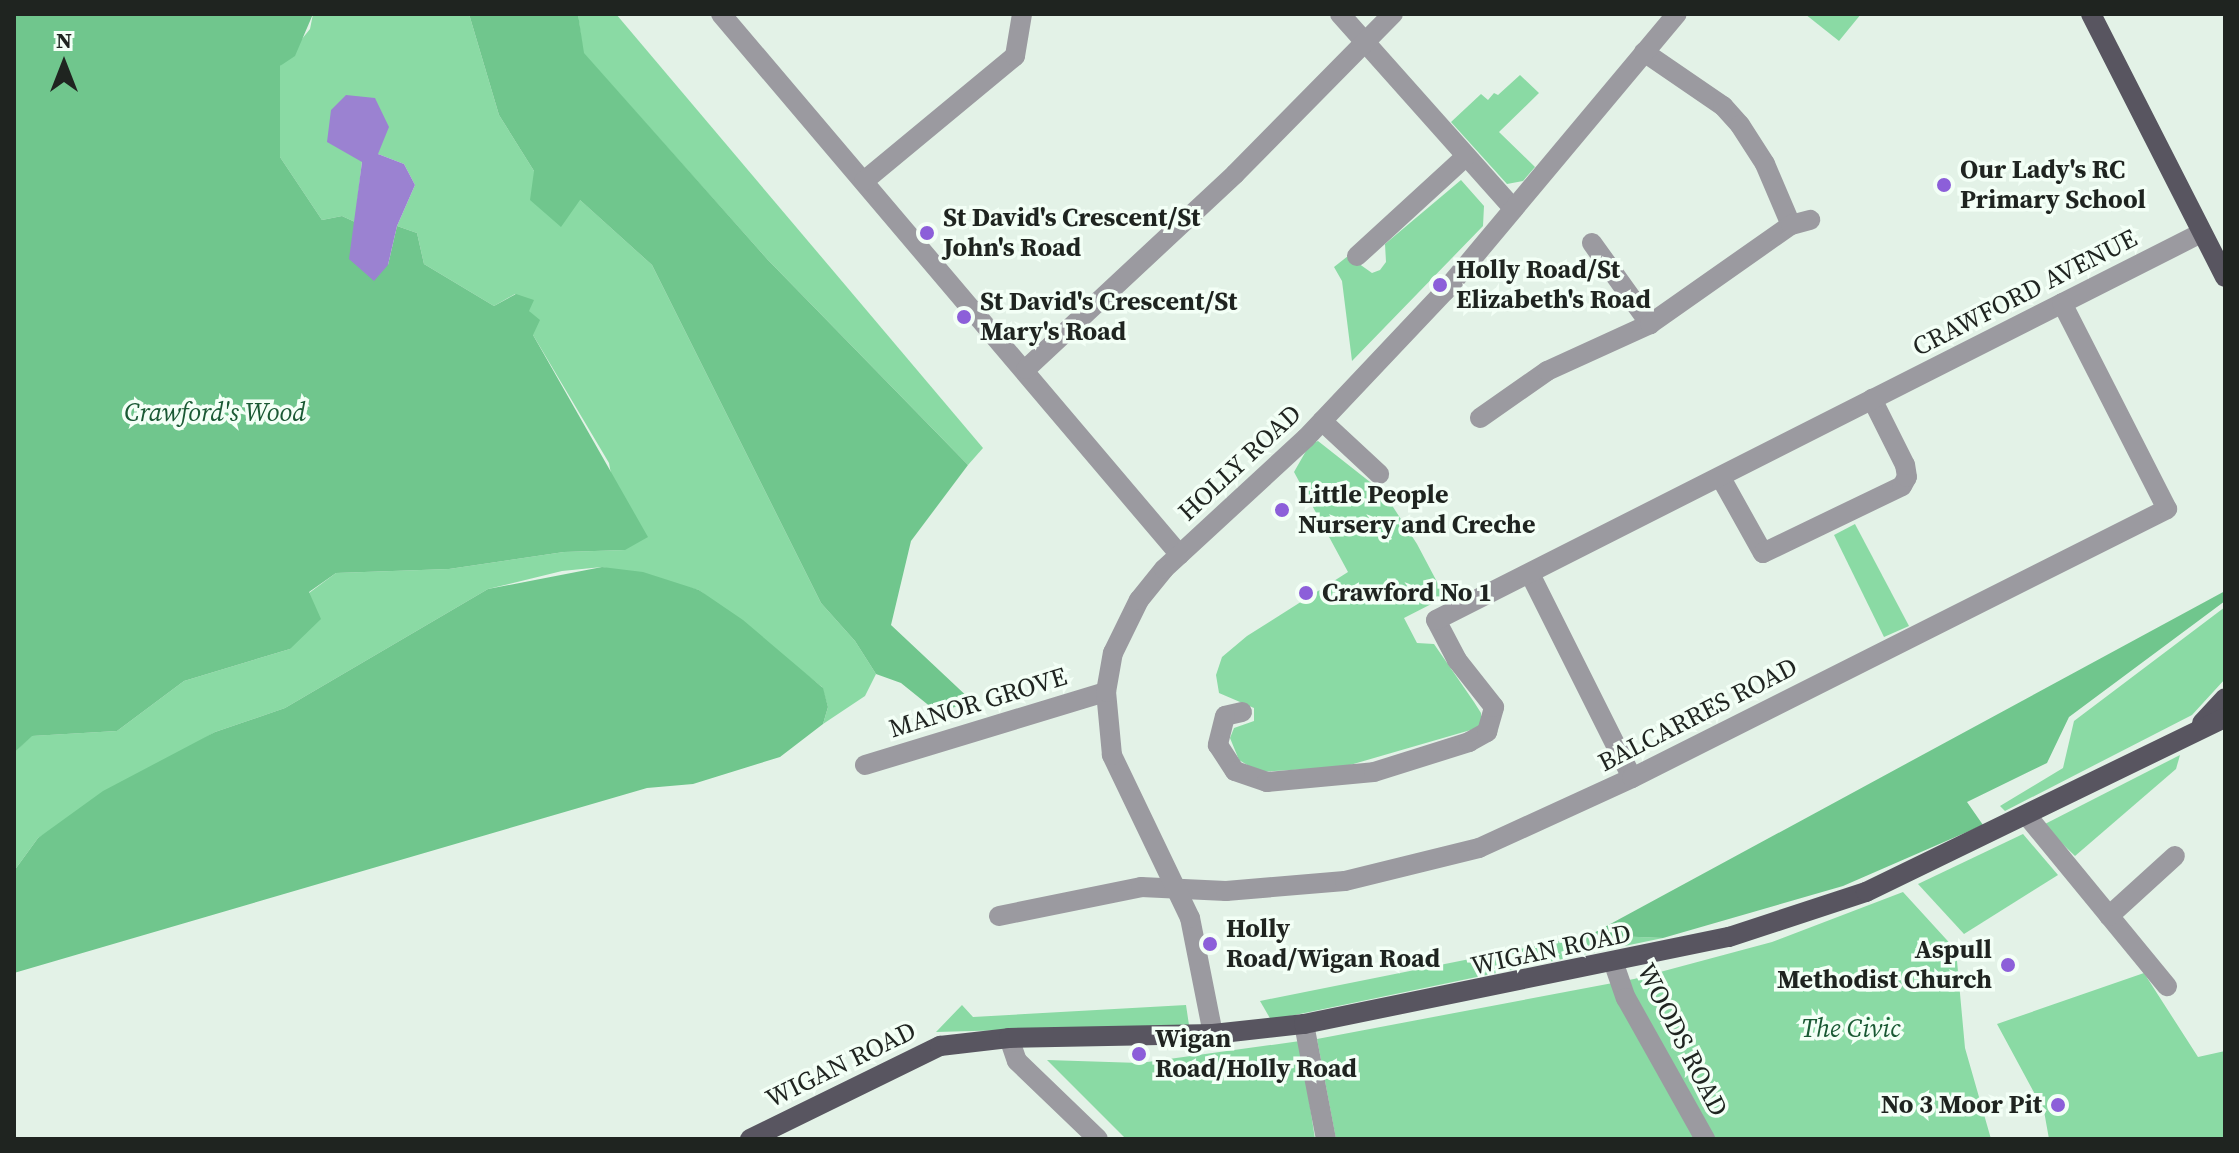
<!DOCTYPE html>
<style>
body{margin:0}
#map{position:relative;width:2239px;height:1153px;overflow:hidden;background:#e3f2e7;font-family:"Source Serif 4",serif}
div>[style]{position:absolute}
.green>*{inset:0;background:#8adaa4}
.forest>*{inset:0;background:#70c68d}
.water>*{inset:0;background:#9b82d1}
.minor>*{height:20px;margin:-10px;padding:0 10px;transform-origin:10px;border-radius:10px;background:#9b9aa0}
.major>*{height:20px;margin:-10px;padding:0 10px;transform-origin:10px;border-radius:10px;background:#585560}
.dots>*{width:22px;height:22px;translate:-50% -50%;box-sizing:border-box;border:4px solid #f3fff6;border-radius:50%}
span{translate:-50% -50%;white-space:nowrap;text-align:center;line-height:1.15;-webkit-text-stroke:7px #f3fff6;paint-order:stroke}
.poi-label{font-size:26px;color:#1f2420;font-weight:700}
.left{translate:0 -50%;text-align:left}
.right{translate:-100% -50%;text-align:right}
.street-label{font-size:26px;color:#1f2420}
.park-label{font-size:26px;color:#1a5934;font-style:italic}
.frame{position:absolute;inset:0;border:16px solid #1f2420;pointer-events:none}
.north{position:absolute;left:24px;top:24px;width:80px;height:80px;-webkit-text-stroke:6px #f3fff6;paint-order:stroke;rotate:0deg;font-size:22px;font-weight:700;line-height:32px;text-align:center;color:#1f2420}
.north::after{content:'';display:block;margin:auto;width:28px;height:36px;background:#1f2420;clip-path:polygon(50% 0,100% 100%,50% 72%,0 100%)}
</style>
<div id="map">
<div class="green">
<i style="clip-path:polygon(313px 14px,469px 14px,499px 115px,534px 171px,579px 199px,652px 265px,821px 603px,855px 641px,876px 674px,865px 696px,823px 724px,828px 707px,822px 687px,699px 590px,602px 567px,562px 571px,488px 589px,285px 708px,215px 732px,38px 838px,14px 871px,14px 753px,31px 736px,117px 731px,184px 681px,290px 649px,309px 593px,336px 573px,449px 569px,564px 552px,625px 550px,609px 463px,533px 335px,529px 311px,515px 294px,494px 306px,424px 264px,417px 233px,397px 226px,415px 185px,404px 164px,378px 154px,377px 146px,362px 161px,355px 222px,342px 216px,322px 220px,280px 157px,280px 66px,310px 29px)"></i>
<i style="clip-path:polygon(578px 14px,616px 14px,983px 448px,968px 465px,768px 260px,583px 53px)"></i>
<i style="clip-path:polygon(1805px 14px,1861px 14px,1839px 41px)"></i>
<i style="clip-path:polygon(1520px 75px,1539px 93px,1499px 132px,1535px 167px,1523px 181px,1507px 184px,1451px 122px,1481px 94px,1488px 100px,1494px 93px,1498px 95px)"></i>
<i style="clip-path:polygon(1461px 180px,1484px 206px,1483px 226px,1352px 361px,1342px 281px,1334px 267px,1348px 256px,1372px 273px,1380px 270px,1386px 262px,1385px 244px)"></i>
<i style="clip-path:polygon(1318px 441px,1384px 493px,1417px 544px,1445px 597px,1404px 618px,1417px 643px,1434px 644px,1474px 702px,1481px 713px,1481px 727px,1343px 767px,1259px 772px,1239px 760px,1230px 738px,1234px 728px,1254px 721px,1254px 708px,1219px 693px,1216px 675px,1222px 657px,1247px 636px,1348px 572px,1294px 472px,1310px 444px)"></i>
<i style="clip-path:polygon(1855px 524px,1909px 626px,1884px 637px,1834px 535px)"></i>
<i style="clip-path:polygon(2225px 607px,2225px 679px,2192px 715px,2005px 811px,2000px 806px,2063px 768px,2074px 721px)"></i>
<i style="clip-path:polygon(2180px 755px,2176px 769px,2075px 856px,2043px 825px)"></i>
<i style="clip-path:polygon(2023px 834px,2058px 875px,1964px 934px,1918px 884px)"></i>
<i style="clip-path:polygon(1903px 892px,1956px 950px,1965px 1048px,1991px 1139px,1336px 1139px,1317px 1039px,1634px 979px,1772px 942px)"></i>
<i style="clip-path:polygon(1590px 935px,1663px 938px,1271px 1020px,1260px 1001px)"></i>
<i style="clip-path:polygon(2144px 973px,2198px 1057px,2225px 1051px,2225px 1139px,2049px 1139px,2044px 1111px,1997px 1024px)"></i>
<i style="clip-path:polygon(962px 1005px,973px 1017px,1186px 1005px,1189px 1025px,936px 1032px)"></i>
<i style="clip-path:polygon(1300px 1041px,1315px 1139px,1126px 1139px,1047px 1060px,1140px 1063px)"></i>
</div>
<div class="forest">
<i style="clip-path:polygon(14px 14px,313px 14px,295px 56px,280px 66px,280px 157px,322px 220px,342px 216px,355px 222px,350px 259px,388px 265px,397px 226px,417px 233px,424px 264px,494px 306px,516px 294px,534px 300px,529px 311px,540px 320px,533px 335px,648px 537px,625px 550px,564px 552px,449px 569px,336px 573px,309px 592px,321px 619px,290px 649px,184px 681px,117px 731px,32px 736px,14px 753px)"></i>
<i style="clip-path:polygon(469px 14px,578px 14px,584px 53px,768px 260px,968px 465px,911px 541px,891px 625px,973px 702px,937px 712px,901px 683px,876px 674px,855px 641px,821px 603px,652px 265px,580px 200px,561px 227px,530px 200px,534px 171px,499px 115px)"></i>
<i style="clip-path:polygon(602px 567px,643px 572px,699px 590px,743px 620px,823px 688px,828px 707px,823px 724px,780px 757px,693px 784px,647px 788px,14px 973px,14px 871px,38px 838px,103px 791px,215px 732px,285px 708px,488px 589px)"></i>
<i style="clip-path:polygon(2225px 591px,2225px 601px,2069px 717px,2047px 763px,1967px 802px,1983px 825px,1843px 886px,1663px 938px,1590px 935px)"></i>
</div>
<div class="water">
<i style="clip-path:polygon(346px 95px,375px 98px,389px 127px,378px 154px,404px 164px,415px 185px,397px 226px,388px 265px,374px 281px,349px 259px,362px 162px,327px 142px,331px 110px)"></i>
</div>
<div class="minor">
<i style="left:721px;top:14px;width:709px;rotate:49.69deg"></i>
<i style="left:1340px;top:14px;width:261px;rotate:48.3deg"></i>
<i style="left:1644px;top:52px;width:96px;rotate:34.4deg"></i>
<i style="left:1723px;top:106px;width:25px;rotate:48deg"></i>
<i style="left:1740px;top:125px;width:46px;rotate:57.3deg"></i>
<i style="left:1765px;top:164px;width:66px;rotate:66.9deg"></i>
<i style="left:864px;top:181px;width:196px;rotate:-39.6deg"></i>
<i style="left:1015px;top:56px;width:43px;rotate:-80.5deg"></i>
<i style="left:1592px;top:243px;width:100px;rotate:54.4deg"></i>
<i style="left:1357px;top:256px;width:148px;rotate:-42.5deg"></i>
<i style="left:1026px;top:369px;width:286px;rotate:-43deg"></i>
<i style="left:1235px;top:174px;width:225px;rotate:-45.4deg"></i>
<i style="left:1480px;top:418px;width:82px;rotate:-35deg"></i>
<i style="left:1547px;top:371px;width:113px;rotate:-24.5deg"></i>
<i style="left:1650px;top:324px;width:172px;rotate:-35.1deg"></i>
<i style="left:1791px;top:225px;width:20px;rotate:-15deg"></i>
<i style="left:1322px;top:421px;width:78px;rotate:42.9deg"></i>
<i style="left:1721px;top:478px;width:86px;rotate:60.8deg"></i>
<i style="left:1763px;top:553px;width:154px;rotate:-25.7deg"></i>
<i style="left:1902px;top:486px;width:10px;rotate:-61deg"></i>
<i style="left:1907px;top:477px;width:12px;rotate:-99deg"></i>
<i style="left:1905px;top:465px;width:74px;rotate:-116.6deg"></i>
<i style="left:1530px;top:574px;width:228px;rotate:63.4deg"></i>
<i style="left:1242px;top:712px;width:17px;rotate:167deg"></i>
<i style="left:1225px;top:716px;width:30px;rotate:104deg"></i>
<i style="left:1218px;top:745px;width:31px;rotate:57deg"></i>
<i style="left:1235px;top:771px;width:34px;rotate:19deg"></i>
<i style="left:1267px;top:782px;width:107px;rotate:-5.3deg"></i>
<i style="left:1374px;top:772px;width:100px;rotate:-17.5deg"></i>
<i style="left:1469px;top:742px;width:21px;rotate:-29deg"></i>
<i style="left:1487px;top:732px;width:26px;rotate:-74deg"></i>
<i style="left:1494px;top:707px;width:60px;rotate:-128.2deg"></i>
<i style="left:1457px;top:660px;width:45px;rotate:-117.7deg"></i>
<i style="left:1436px;top:620px;width:857px;rotate:-26.83deg"></i>
<i style="left:865px;top:765px;width:252px;rotate:-16.9deg"></i>
<i style="left:2028px;top:817px;width:219px;rotate:50.6deg"></i>
<i style="left:999px;top:916px;width:145px;rotate:-11.5deg"></i>
<i style="left:1141px;top:887px;width:85px;rotate:2.7deg"></i>
<i style="left:1226px;top:891px;width:119px;rotate:-4.8deg"></i>
<i style="left:1345px;top:881px;width:138px;rotate:-13.8deg"></i>
<i style="left:1479px;top:848px;width:168px;rotate:-24.6deg"></i>
<i style="left:1632px;top:778px;width:599px;rotate:-26.69deg"></i>
<i style="left:2167px;top:509px;width:231px;rotate:-117deg"></i>
<i style="left:2109px;top:916px;width:89px;rotate:-42.3deg"></i>
<i style="left:1614px;top:964px;width:36px;rotate:71deg"></i>
<i style="left:1626px;top:998px;width:162px;rotate:60.7deg"></i>
<i style="left:1304px;top:1024px;width:117px;rotate:79.2deg"></i>
<i style="left:1213px;top:1034px;width:118px;rotate:-101.2deg"></i>
<i style="left:1190px;top:918px;width:181px;rotate:-115.6deg"></i>
<i style="left:1112px;top:755px;width:63px;rotate:-95.4deg"></i>
<i style="left:1106px;top:692px;width:40px;rotate:-80deg"></i>
<i style="left:1113px;top:653px;width:59px;rotate:-63.9deg"></i>
<i style="left:1139px;top:600px;width:40px;rotate:-51deg"></i>
<i style="left:1164px;top:569px;width:193px;rotate:-42.7deg"></i>
<i style="left:1306px;top:438px;width:202px;rotate:-46.6deg"></i>
<i style="left:1445px;top:291px;width:361px;rotate:-50.1deg"></i>
<i style="left:1009px;top:1038px;width:24px;rotate:71deg"></i>
<i style="left:1017px;top:1061px;width:112px;rotate:43.9deg"></i>
</div>
<div class="major">
<i style="left:2091px;top:14px;width:295px;rotate:63deg"></i>
<i style="left:2202px;top:723px;width:34px;rotate:-47deg"></i>
<i style="left:750px;top:1139px;width:212px;rotate:-26.1deg"></i>
<i style="left:940px;top:1046px;width:69px;rotate:-6.6deg"></i>
<i style="left:1009px;top:1038px;width:204px;rotate:-1.1deg"></i>
<i style="left:1213px;top:1034px;width:92px;rotate:-6.3deg"></i>
<i style="left:1304px;top:1024px;width:434px;rotate:-11.6deg"></i>
<i style="left:1729px;top:937px;width:144px;rotate:-18.2deg"></i>
<i style="left:1866px;top:892px;width:399px;rotate:-25.9deg"></i>
</div>
<div class="dots">
<i style="left:1944px;top:185px;background:#8c5fd9"></i>
<i style="left:927px;top:233px;background:#8c5fd9"></i>
<i style="left:1440px;top:285px;background:#8c5fd9"></i>
<i style="left:964px;top:317px;background:#8c5fd9"></i>
<i style="left:1282px;top:510px;background:#8c5fd9"></i>
<i style="left:1306px;top:593px;background:#8c5fd9"></i>
<i style="left:1210px;top:944px;background:#8c5fd9"></i>
<i style="left:2008px;top:965px;background:#8c5fd9"></i>
<i style="left:1139px;top:1054px;background:#8c5fd9"></i>
<i style="left:2058px;top:1105px;background:#8c5fd9"></i>
</div>
<div class="poi-label">
<span class="left" style="left:1960px;top:185px">Our Lady's RC<br>Primary School</span>
<span class="left" style="left:943px;top:233px">St David's Crescent/St<br>John's Road</span>
<span class="left" style="left:1456px;top:285px">Holly Road/St<br>Elizabeth's Road</span>
<span class="left" style="left:980px;top:317px">St David's Crescent/St<br>Mary's Road</span>
<span class="left" style="left:1298px;top:510px">Little People<br>Nursery and Creche</span>
<span class="left" style="left:1322px;top:593px">Crawford No 1</span>
<span class="left" style="left:1226px;top:944px">Holly<br>Road/Wigan Road</span>
<span class="right" style="left:1992px;top:965px">Aspull<br>Methodist Church</span>
<span class="left" style="left:1155px;top:1054px">Wigan<br>Road/Holly Road</span>
<span class="right" style="left:2042px;top:1105px">No 3 Moor Pit</span>
</div>
<div class="street-label">
<span style="left:2025px;top:293px;rotate:-27deg">CRAWFORD AVENUE</span>
<span style="left:1240px;top:463px;rotate:-43deg">HOLLY ROAD</span>
<span style="left:978px;top:703px;rotate:-17deg">MANOR GROVE</span>
<span style="left:1698px;top:715px;rotate:-27deg">BALCARRES ROAD</span>
<span style="left:1551px;top:950px;rotate:-12deg">WIGAN ROAD</span>
<span style="left:1682px;top:1040px;rotate:63deg">WOODS ROAD</span>
<span style="left:841px;top:1065px;rotate:-26deg">WIGAN ROAD</span>
</div>
<div class="park-label">
<span style="left:215px;top:413px">Crawford's Wood</span>
<span style="left:1851px;top:1029px">The Civic</span>
</div>
<div class="frame"></div>
<div class="north">N</div>
</div>
